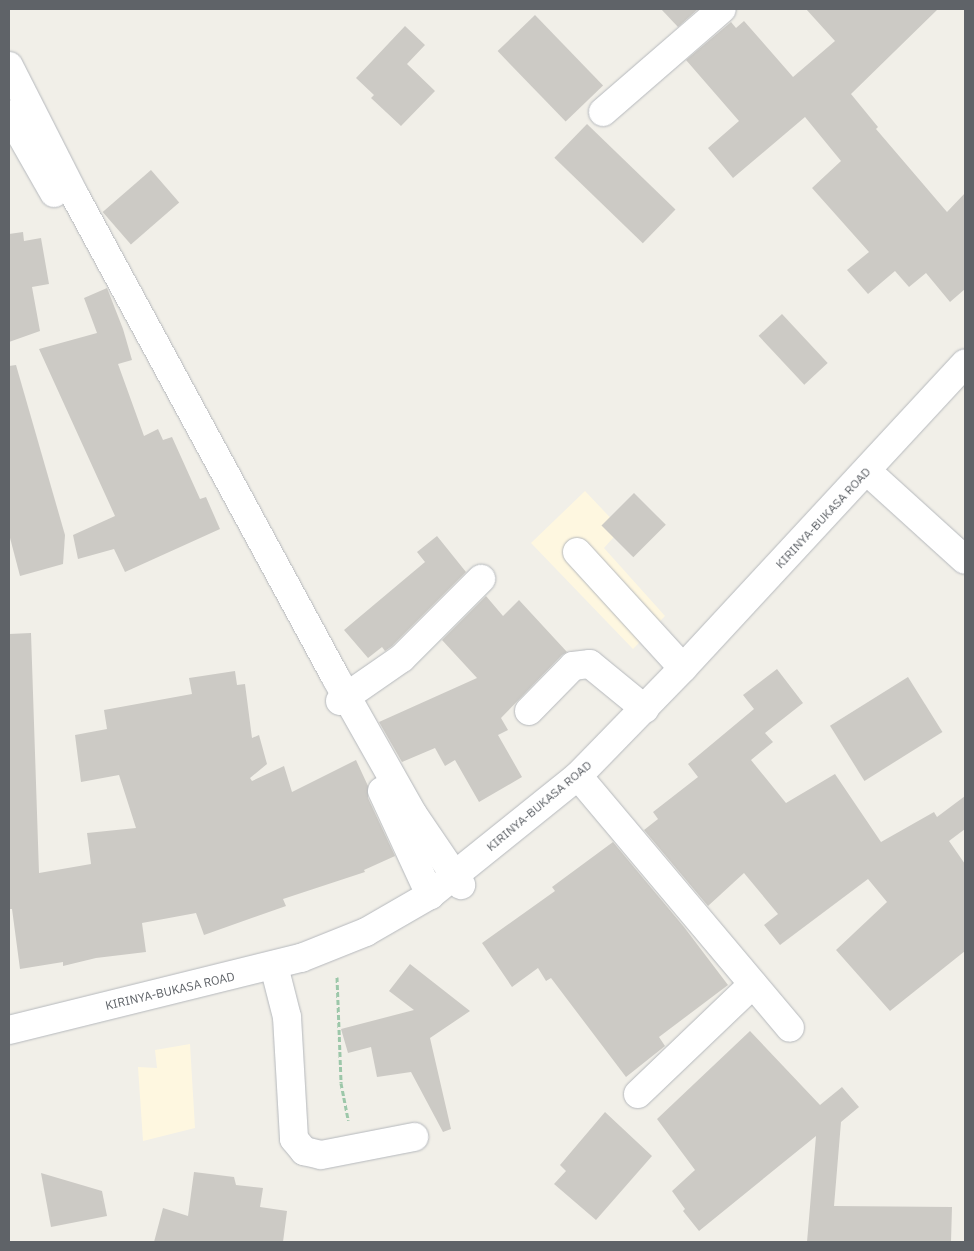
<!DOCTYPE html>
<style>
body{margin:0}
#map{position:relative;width:974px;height:1251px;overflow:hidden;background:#f1efe8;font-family:"IBM Plex Sans",sans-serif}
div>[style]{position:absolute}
.commercial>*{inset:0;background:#fef7e0}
.building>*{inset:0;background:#cccac5;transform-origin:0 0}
.path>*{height:3px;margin-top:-1.5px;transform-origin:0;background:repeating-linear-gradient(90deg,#9cc7a9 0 5px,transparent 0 7.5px)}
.roads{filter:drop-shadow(0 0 1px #b5b8bc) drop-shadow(0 0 1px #b5b8bc)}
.minor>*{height:28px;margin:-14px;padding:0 14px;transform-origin:14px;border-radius:14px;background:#fff}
span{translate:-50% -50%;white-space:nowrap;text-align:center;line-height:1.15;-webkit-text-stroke:5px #fff;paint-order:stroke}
.street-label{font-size:12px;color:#5f6368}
.frame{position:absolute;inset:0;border:10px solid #5f6368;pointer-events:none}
</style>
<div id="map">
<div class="commercial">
<i style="clip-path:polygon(585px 491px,621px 529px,604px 548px,665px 616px,633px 649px,531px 543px)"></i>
<i style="clip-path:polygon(190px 1044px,195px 1128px,143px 1141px,138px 1067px,157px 1068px,155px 1050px)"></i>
</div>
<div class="building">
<i style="clip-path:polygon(661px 9px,698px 9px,678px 27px)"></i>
<i style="clip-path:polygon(806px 9px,938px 9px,851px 94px,878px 127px,876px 129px,947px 212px,965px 193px,965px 289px,950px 302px,926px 273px,909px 287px,895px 271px,868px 294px,847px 270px,869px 252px,812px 188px,841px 161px,805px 117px,733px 178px,708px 148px,739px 121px,686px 60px,731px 22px,736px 28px,744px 21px,793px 77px,835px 41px)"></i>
<i style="left:535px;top:15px;width:98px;height:52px;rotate:46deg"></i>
<i style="clip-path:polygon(405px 26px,425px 45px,407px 64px,435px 91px,401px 126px,371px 98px,374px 95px,356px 78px)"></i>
<i style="left:587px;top:124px;width:123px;height:47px;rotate:44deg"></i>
<i style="left:151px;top:170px;width:43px;height:64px;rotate:49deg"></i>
<i style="clip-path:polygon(23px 232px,24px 241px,41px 238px,49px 284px,32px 287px,40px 331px,9px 342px,9px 234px)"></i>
<i style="clip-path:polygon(107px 288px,123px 329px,132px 360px,118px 364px,144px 436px,158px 429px,163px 440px,172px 437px,200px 499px,206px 497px,220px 529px,125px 572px,114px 549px,78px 559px,73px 535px,115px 516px,39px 349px,97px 333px,84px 298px)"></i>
<i style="left:782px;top:314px;width:67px;height:32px;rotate:47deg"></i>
<i style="clip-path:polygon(16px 365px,65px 535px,63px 564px,20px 576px,9px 534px,9px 366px)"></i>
<i style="left:634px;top:493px;width:45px;height:46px;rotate:45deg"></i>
<i style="clip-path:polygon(437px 536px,466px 572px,392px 646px,385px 651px,382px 647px,368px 658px,344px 630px,425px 562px,417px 552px)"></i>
<i style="clip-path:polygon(486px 596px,503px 616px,519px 600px,567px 652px,562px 655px,501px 718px,508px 730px,498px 735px,522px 777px,479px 802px,455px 760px,445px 766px,435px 748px,402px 762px,379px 722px,477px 678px,442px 640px)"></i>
<i style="clip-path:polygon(31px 633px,39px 873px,91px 864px,87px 833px,136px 828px,119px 775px,81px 782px,75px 735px,107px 729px,104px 710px,192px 694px,189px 678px,235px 671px,237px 685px,245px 684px,252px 738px,259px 735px,267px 764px,250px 778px,252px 781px,284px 766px,292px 792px,356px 760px,368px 786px,368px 798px,395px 856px,364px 870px,365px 872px,283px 899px,286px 906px,204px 935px,196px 913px,142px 923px,146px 952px,96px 958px,63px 966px,63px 962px,20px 969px,12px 909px,9px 909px,9px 634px)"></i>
<i style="clip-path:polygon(777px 669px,803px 703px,765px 733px,773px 742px,751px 760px,786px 803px,835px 774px,881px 842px,934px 812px,937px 817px,965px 796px,965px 829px,949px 841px,965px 864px,965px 951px,890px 1011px,836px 950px,887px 902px,868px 879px,780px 945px,764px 925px,778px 914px,744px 873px,708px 906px,644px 830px,658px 819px,653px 812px,698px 777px,688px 764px,754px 709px,743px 695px)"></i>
<i style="left:908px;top:677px;width:65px;height:92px;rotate:58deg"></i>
<i style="clip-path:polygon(613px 842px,684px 927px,728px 985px,659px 1037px,665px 1046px,626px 1077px,551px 978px,546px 981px,538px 968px,512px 987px,482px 943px,555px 891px,552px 887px)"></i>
<i style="clip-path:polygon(410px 964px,470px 1011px,430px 1038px,451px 1129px,443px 1132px,411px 1072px,377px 1077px,371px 1047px,348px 1053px,341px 1029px,414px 1010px,389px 991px)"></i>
<i style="clip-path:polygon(750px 1031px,820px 1105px,842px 1087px,859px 1107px,841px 1122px,834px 1206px,952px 1207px,951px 1242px,807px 1242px,816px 1136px,699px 1231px,683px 1211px,685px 1209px,672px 1191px,695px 1170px,657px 1119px)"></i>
<i style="clip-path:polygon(605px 1112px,652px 1156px,596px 1220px,554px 1184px,566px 1171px,560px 1165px)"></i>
<i style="clip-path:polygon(194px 1172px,234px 1177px,236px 1185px,263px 1188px,260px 1207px,287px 1211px,283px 1242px,154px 1242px,163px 1208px,188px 1216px)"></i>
<i style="clip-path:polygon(41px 1173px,102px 1191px,107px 1216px,51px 1227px)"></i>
</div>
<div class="path">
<i style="left:337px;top:977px;width:106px;rotate:87.8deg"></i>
<i style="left:341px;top:1083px;width:38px;rotate:79deg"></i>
</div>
<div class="roads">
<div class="minor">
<i style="left:9px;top:66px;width:144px;rotate:63.1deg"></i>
<i style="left:74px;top:194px;width:550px;rotate:61.57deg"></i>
<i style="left:336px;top:678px;width:156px;rotate:60.5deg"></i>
<i style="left:413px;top:814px;width:86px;rotate:55.9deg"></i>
<i style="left:603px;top:112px;width:157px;rotate:-40.9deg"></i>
<i style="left:9px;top:114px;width:91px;rotate:60.3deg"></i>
<i style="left:867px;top:471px;width:132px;rotate:42.2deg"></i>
<i style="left:577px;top:552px;width:157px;rotate:47.6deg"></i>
<i style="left:340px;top:701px;width:75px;rotate:-34.7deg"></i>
<i style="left:402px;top:658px;width:112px;rotate:-45deg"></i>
<i style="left:529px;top:711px;width:63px;rotate:-45.6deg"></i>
<i style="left:573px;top:666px;width:17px;rotate:-7deg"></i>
<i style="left:590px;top:664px;width:71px;rotate:39.3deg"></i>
<i style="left:578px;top:776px;width:329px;rotate:49.9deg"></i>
<i style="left:382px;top:791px;width:115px;rotate:65.2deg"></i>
<i style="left:274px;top:966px;width:53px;rotate:75.7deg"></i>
<i style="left:287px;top:1017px;width:122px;rotate:86.7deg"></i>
<i style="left:294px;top:1139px;width:16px;rotate:50deg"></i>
<i style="left:304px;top:1151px;width:17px;rotate:13deg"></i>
<i style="left:321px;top:1155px;width:95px;rotate:-11deg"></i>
<i style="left:9px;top:1030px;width:301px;rotate:-13.9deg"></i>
<i style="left:301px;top:958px;width:70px;rotate:-21.8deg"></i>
<i style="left:366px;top:932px;width:74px;rotate:-30deg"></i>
<i style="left:430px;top:895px;width:190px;rotate:-38.8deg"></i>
<i style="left:578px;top:776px;width:151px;rotate:-45.8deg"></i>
<i style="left:683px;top:668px;width:415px;rotate:-47.2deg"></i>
<i style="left:638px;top:1094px;width:159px;rotate:-43.7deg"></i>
</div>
</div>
<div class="street-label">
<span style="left:823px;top:518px;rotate:-47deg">KIRINYA-BUKASA ROAD</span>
<span style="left:539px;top:806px;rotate:-40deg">KIRINYA-BUKASA ROAD</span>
<span style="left:170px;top:991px;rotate:-13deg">KIRINYA-BUKASA ROAD</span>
</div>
<div class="frame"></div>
</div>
